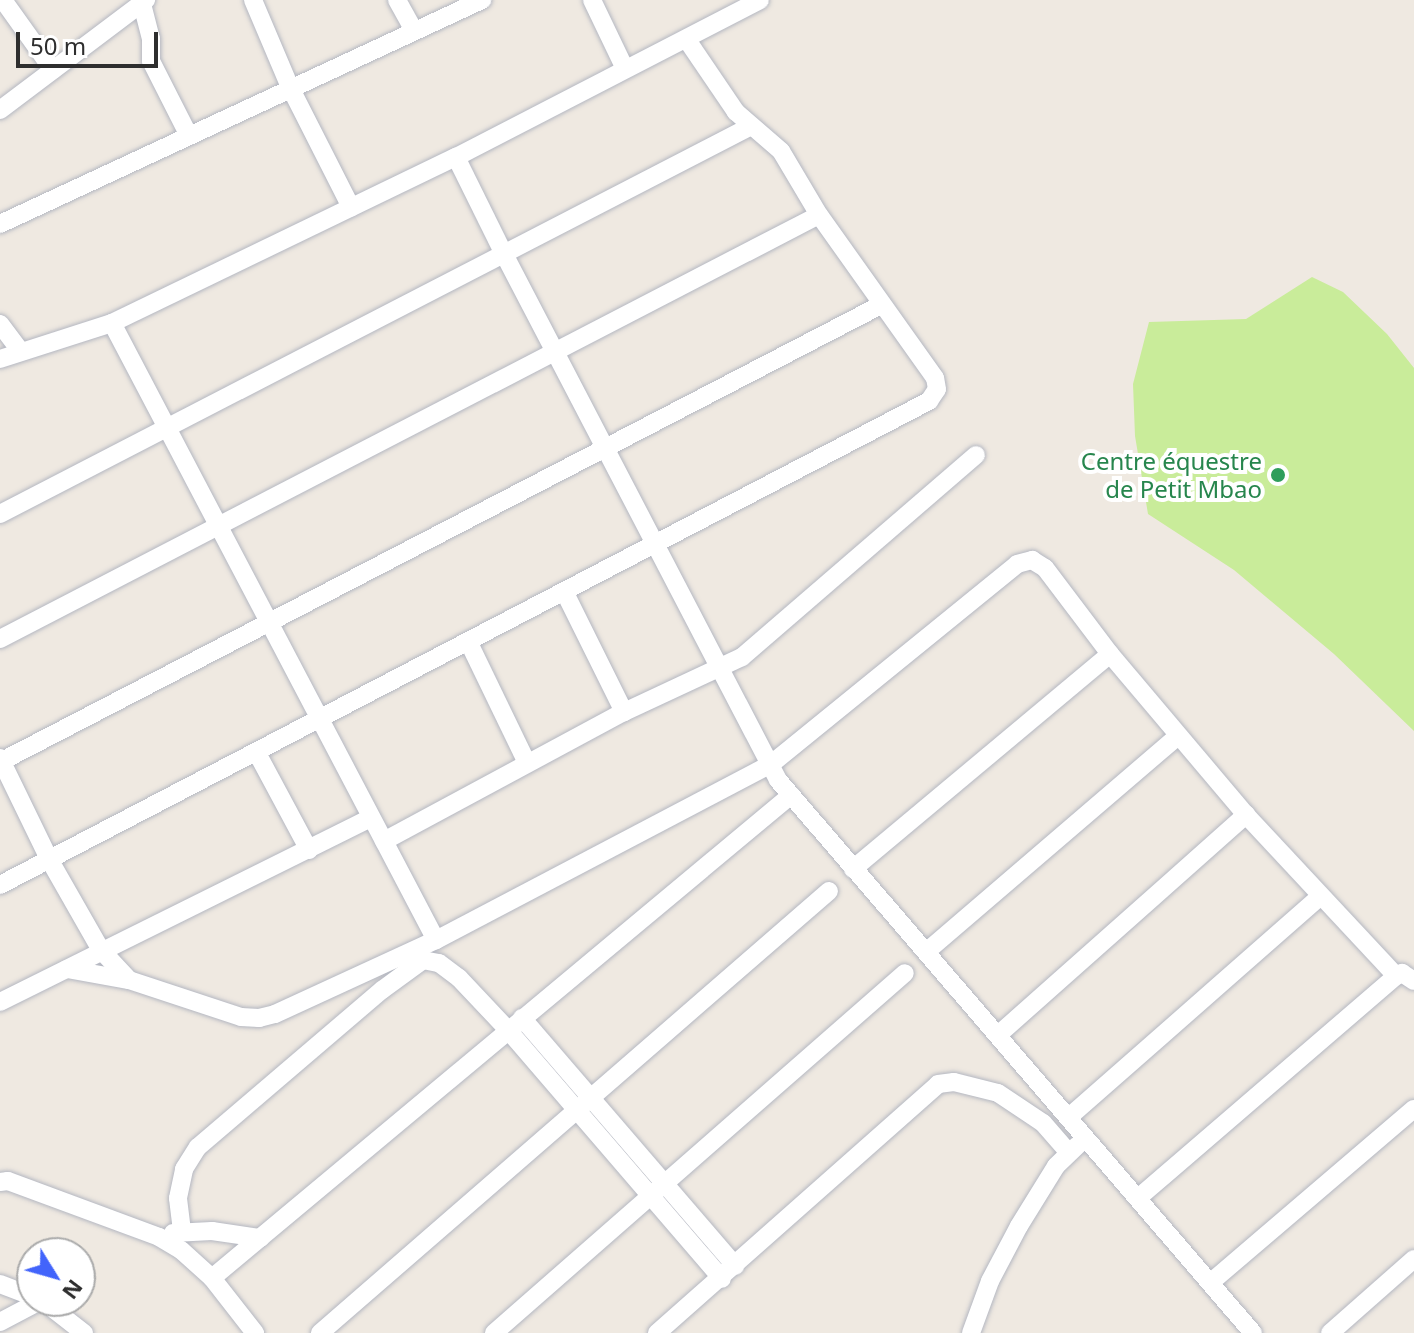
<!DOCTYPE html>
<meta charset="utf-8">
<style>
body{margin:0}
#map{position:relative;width:1414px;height:1333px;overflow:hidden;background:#efe9e1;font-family:"Noto Sans",sans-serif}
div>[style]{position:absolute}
.pitch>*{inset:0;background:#c9ec9a}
.roads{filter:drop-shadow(0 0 2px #b4b7c1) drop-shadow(0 0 2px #b4b7c1)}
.street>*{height:18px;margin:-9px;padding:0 9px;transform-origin:9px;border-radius:9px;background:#fff}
.dots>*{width:22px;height:22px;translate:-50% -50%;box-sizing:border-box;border:4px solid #fff;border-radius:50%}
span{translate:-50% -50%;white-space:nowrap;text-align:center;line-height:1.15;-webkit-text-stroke:8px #fff;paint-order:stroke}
.leisure-label{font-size:24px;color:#27864d}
.right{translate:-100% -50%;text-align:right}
.north{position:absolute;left:16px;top:1237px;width:80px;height:80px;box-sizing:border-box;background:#fff;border:2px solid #ababab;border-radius:50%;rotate:127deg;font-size:22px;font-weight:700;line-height:32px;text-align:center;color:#2e2e2e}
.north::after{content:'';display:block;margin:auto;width:28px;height:36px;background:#4264fb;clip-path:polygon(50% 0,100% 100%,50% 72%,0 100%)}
.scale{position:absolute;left:16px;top:32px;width:142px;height:36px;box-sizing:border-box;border:4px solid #2e2e2e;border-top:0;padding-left:10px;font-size:24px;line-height:28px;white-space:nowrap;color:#2e2e2e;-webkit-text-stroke:6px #fff;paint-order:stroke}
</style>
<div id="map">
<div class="pitch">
<i style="clip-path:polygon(1312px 277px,1343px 292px,1387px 334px,1414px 368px,1414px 731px,1334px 654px,1234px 570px,1148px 514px,1135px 436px,1133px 384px,1149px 322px,1246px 319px)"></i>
</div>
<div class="roads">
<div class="street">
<i style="left:3px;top:0;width:86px;rotate:54.5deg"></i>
<i style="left:141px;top:0;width:40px;rotate:75.6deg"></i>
<i style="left:151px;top:39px;width:22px;rotate:90deg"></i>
<i style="left:151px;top:61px;width:84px;rotate:63.1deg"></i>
<i style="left:253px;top:0;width:95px;rotate:67deg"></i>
<i style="left:290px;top:87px;width:135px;rotate:63.1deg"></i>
<i style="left:397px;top:0;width:35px;rotate:61deg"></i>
<i style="left:592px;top:0;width:76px;rotate:64.4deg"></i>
<i style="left:0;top:110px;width:183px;rotate:-37deg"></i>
<i style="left:456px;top:157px;width:108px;rotate:63.7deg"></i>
<i style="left:504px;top:254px;width:593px;rotate:62.48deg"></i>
<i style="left:778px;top:780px;width:729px;rotate:49.34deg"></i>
<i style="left:0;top:224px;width:532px;rotate:-24.93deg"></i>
<i style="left:112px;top:323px;width:697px;rotate:62.3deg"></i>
<i style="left:0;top:324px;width:34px;rotate:53deg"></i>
<i style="left:0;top:359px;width:118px;rotate:-17.8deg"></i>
<i style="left:112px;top:323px;width:382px;rotate:-25.8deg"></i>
<i style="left:456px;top:157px;width:342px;rotate:-27.3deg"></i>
<i style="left:0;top:514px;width:845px;rotate:-27.32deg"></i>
<i style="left:565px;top:593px;width:133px;rotate:63.6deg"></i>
<i style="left:0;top:639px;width:922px;rotate:-27.37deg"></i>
<i style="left:469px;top:643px;width:133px;rotate:64.2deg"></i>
<i style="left:257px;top:753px;width:110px;rotate:61.8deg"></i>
<i style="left:0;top:758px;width:112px;rotate:64.1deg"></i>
<i style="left:49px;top:859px;width:105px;rotate:60.3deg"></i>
<i style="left:101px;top:950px;width:41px;rotate:47deg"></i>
<i style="left:129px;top:980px;width:118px;rotate:18.3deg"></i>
<i style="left:241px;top:1017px;width:18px;rotate:3deg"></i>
<i style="left:259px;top:1018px;width:16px;rotate:-14deg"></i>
<i style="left:275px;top:1014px;width:177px;rotate:-24.7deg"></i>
<i style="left:436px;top:940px;width:377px;rotate:-27.7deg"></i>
<i style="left:770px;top:765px;width:318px;rotate:-39.1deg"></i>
<i style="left:1017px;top:564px;width:16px;rotate:-15deg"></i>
<i style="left:1032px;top:560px;width:15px;rotate:32deg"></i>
<i style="left:1045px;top:568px;width:108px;rotate:52.9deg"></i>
<i style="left:1110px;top:654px;width:211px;rotate:49.8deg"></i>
<i style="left:1246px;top:815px;width:220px;rotate:47deg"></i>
<i style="left:0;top:762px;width:992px;rotate:-27.42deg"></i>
<i style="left:384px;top:841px;width:272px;rotate:-28.3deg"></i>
<i style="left:624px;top:712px;width:130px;rotate:-25deg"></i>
<i style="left:742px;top:657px;width:309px;rotate:-40.8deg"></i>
<i style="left:853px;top:869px;width:335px;rotate:-39.9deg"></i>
<i style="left:0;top:885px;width:1048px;rotate:-27.52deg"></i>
<i style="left:929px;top:401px;width:14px;rotate:-56deg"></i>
<i style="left:937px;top:389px;width:11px;rotate:-100deg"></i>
<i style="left:935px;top:378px;width:200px;rotate:-125.4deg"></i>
<i style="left:819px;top:215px;width:74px;rotate:-120.7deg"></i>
<i style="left:781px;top:151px;width:60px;rotate:-139.1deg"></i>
<i style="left:736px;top:112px;width:87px;rotate:-124.2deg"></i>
<i style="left:926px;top:952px;width:332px;rotate:-40.6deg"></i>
<i style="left:67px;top:969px;width:63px;rotate:10.1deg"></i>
<i style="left:0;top:1002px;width:414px;rotate:-26.4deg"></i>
<i style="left:522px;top:1018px;width:327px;rotate:49.3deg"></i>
<i style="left:998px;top:1035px;width:332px;rotate:-41.6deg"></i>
<i style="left:1069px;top:1117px;width:333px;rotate:-41.3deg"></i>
<i style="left:0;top:1182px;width:8px;rotate:-7deg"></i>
<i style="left:8px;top:1181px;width:161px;rotate:20.3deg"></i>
<i style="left:159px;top:1237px;width:26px;rotate:31deg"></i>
<i style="left:181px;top:1250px;width:42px;rotate:42.1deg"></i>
<i style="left:212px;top:1278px;width:70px;rotate:52deg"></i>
<i style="left:1138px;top:1198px;width:340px;rotate:-40.7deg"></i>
<i style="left:1396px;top:976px;width:7px;rotate:-27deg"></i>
<i style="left:1402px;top:973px;width:14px;rotate:34deg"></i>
<i style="left:182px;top:1231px;width:33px;rotate:-97deg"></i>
<i style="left:178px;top:1198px;width:30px;rotate:-78deg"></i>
<i style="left:184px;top:1169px;width:26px;rotate:-58deg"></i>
<i style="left:198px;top:1147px;width:242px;rotate:-40.5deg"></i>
<i style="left:382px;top:990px;width:51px;rotate:-36.2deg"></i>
<i style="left:423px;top:960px;width:16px;rotate:11deg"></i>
<i style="left:439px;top:963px;width:25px;rotate:37deg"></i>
<i style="left:459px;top:978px;width:71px;rotate:46.7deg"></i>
<i style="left:508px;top:1030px;width:328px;rotate:49.3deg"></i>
<i style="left:173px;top:1233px;width:39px;rotate:-3deg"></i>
<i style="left:212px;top:1231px;width:49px;rotate:8.3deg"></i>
<i style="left:212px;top:1278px;width:754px;rotate:-39.83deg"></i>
<i style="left:1210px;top:1283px;width:268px;rotate:-40.5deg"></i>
<i style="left:0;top:1284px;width:34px;rotate:21deg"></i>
<i style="left:43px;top:1301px;width:52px;rotate:38deg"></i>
<i style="left:0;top:1322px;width:45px;rotate:-27.7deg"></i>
<i style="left:320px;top:1333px;width:674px;rotate:-40.97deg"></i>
<i style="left:494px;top:1333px;width:546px;rotate:-41.22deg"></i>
<i style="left:657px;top:1333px;width:375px;rotate:-41.5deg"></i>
<i style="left:938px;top:1084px;width:16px;rotate:-7deg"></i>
<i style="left:954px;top:1082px;width:45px;rotate:14deg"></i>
<i style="left:998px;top:1093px;width:54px;rotate:33.7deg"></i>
<i style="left:1043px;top:1123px;width:38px;rotate:49deg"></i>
<i style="left:971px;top:1333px;width:55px;rotate:-69.9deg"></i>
<i style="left:990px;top:1281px;width:62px;rotate:-62.2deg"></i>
<i style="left:1019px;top:1226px;width:70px;rotate:-58.3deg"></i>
<i style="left:1056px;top:1166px;width:30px;rotate:-44deg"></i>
<i style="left:1330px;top:1333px;width:112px;rotate:-41.4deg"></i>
</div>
</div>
<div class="dots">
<i style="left:1278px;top:475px;background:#2e9e5b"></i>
</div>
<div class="leisure-label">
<span class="right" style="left:1262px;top:475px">Centre équestre<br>de Petit Mbao</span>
</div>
<div class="north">N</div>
<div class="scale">50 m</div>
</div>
